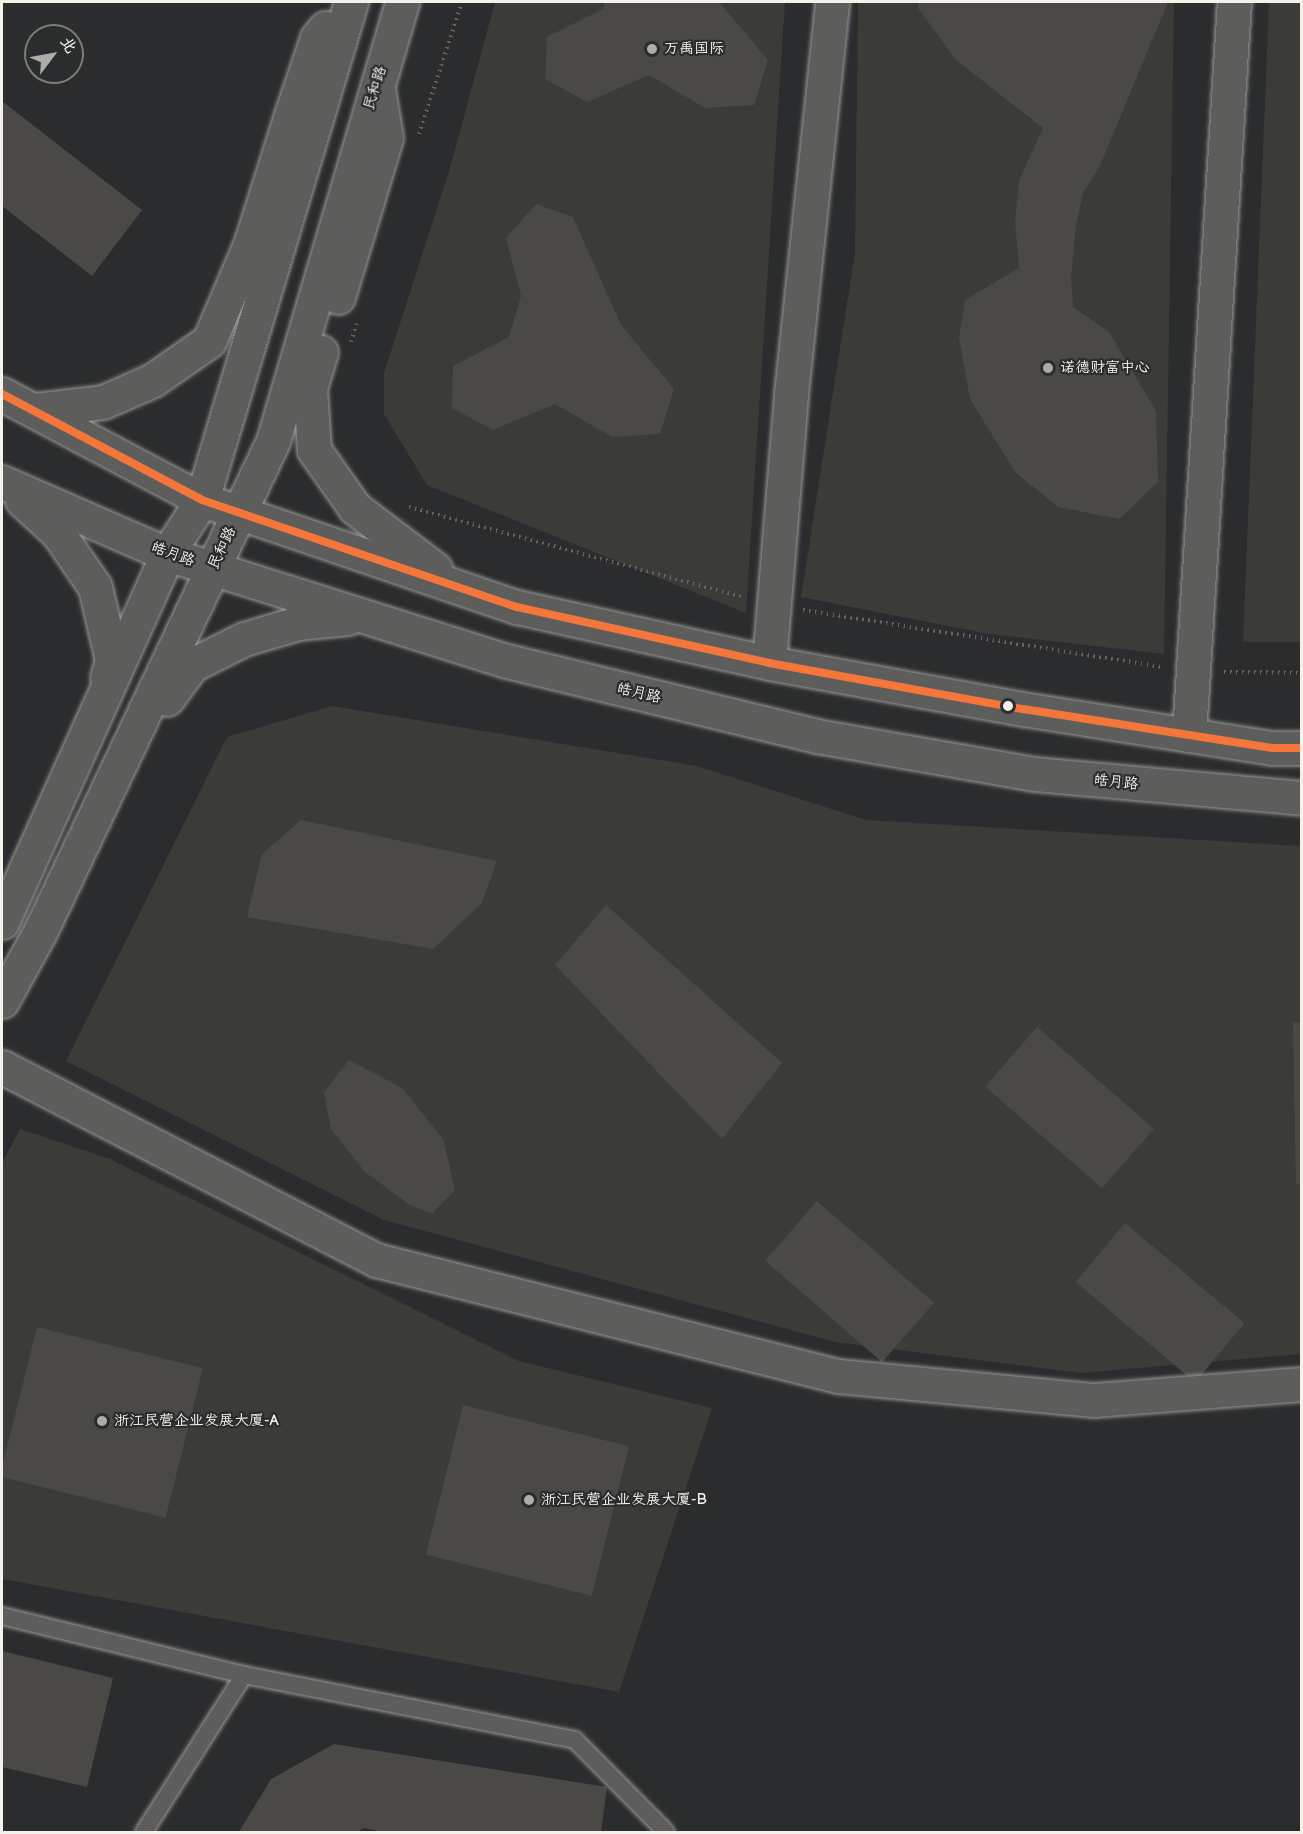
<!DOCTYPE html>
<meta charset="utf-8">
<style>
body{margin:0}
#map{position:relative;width:1303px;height:1834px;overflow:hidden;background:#2b2c2d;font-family:"Balsamiq Sans","LXGW WenKai TC",sans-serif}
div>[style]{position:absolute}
.built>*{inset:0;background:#3b3b37}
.building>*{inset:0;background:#4b4946;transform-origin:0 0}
.path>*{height:4px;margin-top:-2px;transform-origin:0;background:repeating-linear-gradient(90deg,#646464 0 1.5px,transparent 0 6px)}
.roads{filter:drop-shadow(0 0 2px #979796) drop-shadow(0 0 2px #979796)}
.lane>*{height:16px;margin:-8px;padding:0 8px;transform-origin:8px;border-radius:8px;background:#5d5d5c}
.street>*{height:33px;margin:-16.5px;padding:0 16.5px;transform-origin:16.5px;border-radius:16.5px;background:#5d5d5c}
.secondary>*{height:33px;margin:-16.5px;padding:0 16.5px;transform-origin:16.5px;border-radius:16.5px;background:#5d5d5c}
.bus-1>*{height:8px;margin:-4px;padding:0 4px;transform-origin:4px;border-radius:4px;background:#f5763a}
.dots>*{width:16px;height:16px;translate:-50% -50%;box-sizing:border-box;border:3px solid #2a2d2e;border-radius:50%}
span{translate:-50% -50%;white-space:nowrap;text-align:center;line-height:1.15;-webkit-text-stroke:4.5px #2a2d2e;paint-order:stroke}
.poi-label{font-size:15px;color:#f4f1e8}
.left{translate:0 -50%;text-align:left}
.street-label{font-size:15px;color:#f4f1e8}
.frame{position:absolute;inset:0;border:3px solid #f4f1e8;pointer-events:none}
.north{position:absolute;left:24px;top:24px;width:60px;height:60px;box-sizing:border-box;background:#2a2d2e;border:2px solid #7b7b78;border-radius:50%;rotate:58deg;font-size:16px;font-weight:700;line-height:24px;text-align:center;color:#f4f1e8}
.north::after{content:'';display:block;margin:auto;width:21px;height:27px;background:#aeaca7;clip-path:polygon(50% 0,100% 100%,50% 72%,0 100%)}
</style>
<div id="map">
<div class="built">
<i style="clip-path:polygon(495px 2px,785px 2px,746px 613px,427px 485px,384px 414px,384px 373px,450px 168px)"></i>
<i style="clip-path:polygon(858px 2px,1174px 2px,1164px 654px,989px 634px,801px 597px,855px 252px)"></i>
<i style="clip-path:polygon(1269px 2px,1301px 2px,1301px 642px,1243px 642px)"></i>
<i style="clip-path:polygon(332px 706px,697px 766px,866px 820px,1301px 846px,1301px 1354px,1081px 1373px,835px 1342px,384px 1220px,66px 1061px,227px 737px)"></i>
<i style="clip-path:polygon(20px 1129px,110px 1159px,519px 1361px,712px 1408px,619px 1692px,2px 1579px,2px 1163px)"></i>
</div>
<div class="building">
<i style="clip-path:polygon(605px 2px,719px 2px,768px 60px,754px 105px,705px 108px,649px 75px,587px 102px,545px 79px,547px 37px,603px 9px)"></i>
<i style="clip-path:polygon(919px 2px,1168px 2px,1099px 168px,1083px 193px,1076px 225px,1071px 279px,1073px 307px,1109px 332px,1156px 411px,1158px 482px,1119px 519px,1058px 507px,1015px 472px,970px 399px,959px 338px,965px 300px,1019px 268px,1015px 222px,1019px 180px,1043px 128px,956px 60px,918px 8px)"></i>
<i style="clip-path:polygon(2px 101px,142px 210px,92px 276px,2px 206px)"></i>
<i style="clip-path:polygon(536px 204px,573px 217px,621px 325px,674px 389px,660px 434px,612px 437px,555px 404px,493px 430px,452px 408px,453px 366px,509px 337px,521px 296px,506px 238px)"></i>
<i style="clip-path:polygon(301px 820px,497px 861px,482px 903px,433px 949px,247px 917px,262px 854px)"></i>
<i style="clip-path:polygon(606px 905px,782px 1063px,722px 1139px,555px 965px)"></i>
<i style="clip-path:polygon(1293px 1023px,1302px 1023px,1302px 1184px,1296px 1184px)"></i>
<i style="left:1037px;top:1027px;width:155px;height:79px;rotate:41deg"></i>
<i style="clip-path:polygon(349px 1060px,402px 1088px,443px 1139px,455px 1190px,432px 1214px,410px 1205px,365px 1172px,331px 1129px,324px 1092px)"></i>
<i style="left:817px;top:1201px;width:155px;height:79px;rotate:41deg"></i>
<i style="left:1125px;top:1223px;width:156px;height:77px;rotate:40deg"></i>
<i style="left:37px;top:1327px;width:171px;height:154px;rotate:14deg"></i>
<i style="left:463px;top:1405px;width:171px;height:154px;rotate:14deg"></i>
<i style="clip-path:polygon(2px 1651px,113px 1678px,87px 1787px,2px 1767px)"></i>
<i style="clip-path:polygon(334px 1744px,607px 1787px,601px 1832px,384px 1832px,364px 1828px,357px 1832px,239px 1832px,271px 1779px)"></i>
</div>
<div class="path">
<i style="left:419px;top:134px;width:139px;rotate:-72deg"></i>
<i style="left:351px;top:342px;width:19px;rotate:-72deg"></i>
<i style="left:409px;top:507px;width:346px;rotate:15.1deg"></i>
<i style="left:803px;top:610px;width:364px;rotate:9deg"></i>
<i style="left:1224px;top:672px;width:78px;rotate:0.7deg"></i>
</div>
<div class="roads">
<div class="lane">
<i style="left:2px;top:1616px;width:249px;rotate:13.7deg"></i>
<i style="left:144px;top:1832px;width:186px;rotate:-57.5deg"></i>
<i style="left:244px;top:1675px;width:337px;rotate:11.1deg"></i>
<i style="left:575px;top:1740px;width:129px;rotate:45.3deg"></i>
</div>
<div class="street">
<i style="left:769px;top:663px;width:270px;rotate:-85.3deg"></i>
<i style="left:791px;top:394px;width:394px;rotate:-84deg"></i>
<i style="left:1189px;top:735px;width:734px;rotate:-86.49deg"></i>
<i style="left:2px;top:1067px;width:421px;rotate:27.3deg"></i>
<i style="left:376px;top:1260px;width:476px;rotate:14.1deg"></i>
<i style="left:838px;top:1376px;width:257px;rotate:5.4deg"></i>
<i style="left:1094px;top:1400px;width:209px;rotate:-4.4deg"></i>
</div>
<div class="secondary">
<i style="left:338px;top:297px;width:166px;rotate:-73.2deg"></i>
<i style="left:386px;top:138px;width:50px;rotate:-99.3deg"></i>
<i style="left:321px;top:352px;width:38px;rotate:107deg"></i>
<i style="left:310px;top:388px;width:62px;rotate:86.3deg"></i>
<i style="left:314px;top:450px;width:71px;rotate:54.7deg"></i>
<i style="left:355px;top:508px;width:101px;rotate:37.3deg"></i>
<i style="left:2px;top:394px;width:226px;rotate:27.9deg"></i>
<i style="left:202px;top:500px;width:333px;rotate:18.8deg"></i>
<i style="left:517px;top:607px;width:258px;rotate:12.5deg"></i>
<i style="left:769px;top:663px;width:258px;rotate:10.3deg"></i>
<i style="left:1023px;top:709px;width:252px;rotate:8.9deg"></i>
<i style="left:1272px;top:748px;width:30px"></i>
<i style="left:34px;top:410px;width:69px;rotate:-6.6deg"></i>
<i style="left:103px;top:402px;width:55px;rotate:-23.7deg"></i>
<i style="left:153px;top:380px;width:68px;rotate:-34.9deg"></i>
<i style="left:209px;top:341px;width:108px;rotate:-67deg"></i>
<i style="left:251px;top:242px;width:130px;rotate:-72.5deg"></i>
<i style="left:290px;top:118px;width:84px;rotate:-71.4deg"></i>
<i style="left:317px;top:38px;width:13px;rotate:-51deg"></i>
<i style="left:2px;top:482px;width:180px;rotate:23.6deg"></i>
<i style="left:167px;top:554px;width:356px;rotate:17.5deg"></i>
<i style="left:507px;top:661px;width:319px;rotate:13.6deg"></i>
<i style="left:817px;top:736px;width:220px;rotate:9.9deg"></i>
<i style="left:1034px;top:774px;width:269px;rotate:5.1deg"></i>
<i style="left:22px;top:500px;width:49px;rotate:42.5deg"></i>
<i style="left:58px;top:533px;width:65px;rotate:55.6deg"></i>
<i style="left:95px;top:587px;width:75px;rotate:76.9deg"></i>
<i style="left:112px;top:660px;width:18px;rotate:106deg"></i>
<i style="left:167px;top:699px;width:42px;rotate:-53.7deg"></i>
<i style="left:192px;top:665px;width:58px;rotate:-26.6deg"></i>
<i style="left:244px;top:639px;width:56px;rotate:-16.5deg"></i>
<i style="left:298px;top:623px;width:50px;rotate:-5.7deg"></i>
<i style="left:2px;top:922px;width:403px;rotate:-65.8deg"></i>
<i style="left:167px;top:554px;width:64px;rotate:-57.1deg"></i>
<i style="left:202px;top:500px;width:520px;rotate:-73.34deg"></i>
<i style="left:2px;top:1001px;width:81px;rotate:-61.2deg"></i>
<i style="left:41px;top:930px;width:541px;rotate:-64.62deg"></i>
<i style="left:273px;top:441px;width:458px;rotate:-73.6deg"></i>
</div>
</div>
<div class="bus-1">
<i style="left:2px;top:394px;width:226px;rotate:27.9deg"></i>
<i style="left:202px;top:500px;width:333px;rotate:18.8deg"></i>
<i style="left:517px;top:607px;width:258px;rotate:12.5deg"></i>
<i style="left:769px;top:663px;width:258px;rotate:10.3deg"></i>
<i style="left:1023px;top:709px;width:252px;rotate:8.9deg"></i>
<i style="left:1272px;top:748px;width:30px"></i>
</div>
<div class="dots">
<i style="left:652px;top:49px;background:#aeaca7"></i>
<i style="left:1048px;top:368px;background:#aeaca7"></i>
<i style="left:1008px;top:706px;background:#f4f1e8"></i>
<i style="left:102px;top:1421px;background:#aeaca7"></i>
<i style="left:529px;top:1500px;background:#aeaca7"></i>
</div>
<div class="poi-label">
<span class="left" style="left:664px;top:49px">万禹国际</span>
<span class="left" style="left:1060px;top:368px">诺德财富中心</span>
<span class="left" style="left:114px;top:1421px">浙江民营企业发展大厦-A</span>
<span class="left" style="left:541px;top:1500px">浙江民营企业发展大厦-B</span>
</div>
<div class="street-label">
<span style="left:375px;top:88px;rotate:-73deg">民和路</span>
<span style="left:222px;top:548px;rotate:-65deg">民和路</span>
<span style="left:173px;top:554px;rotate:20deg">皓月路</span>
<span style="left:639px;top:693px;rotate:13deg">皓月路</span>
<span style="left:1116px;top:782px;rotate:6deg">皓月路</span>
</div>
<div class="frame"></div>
<div class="north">北</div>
</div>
